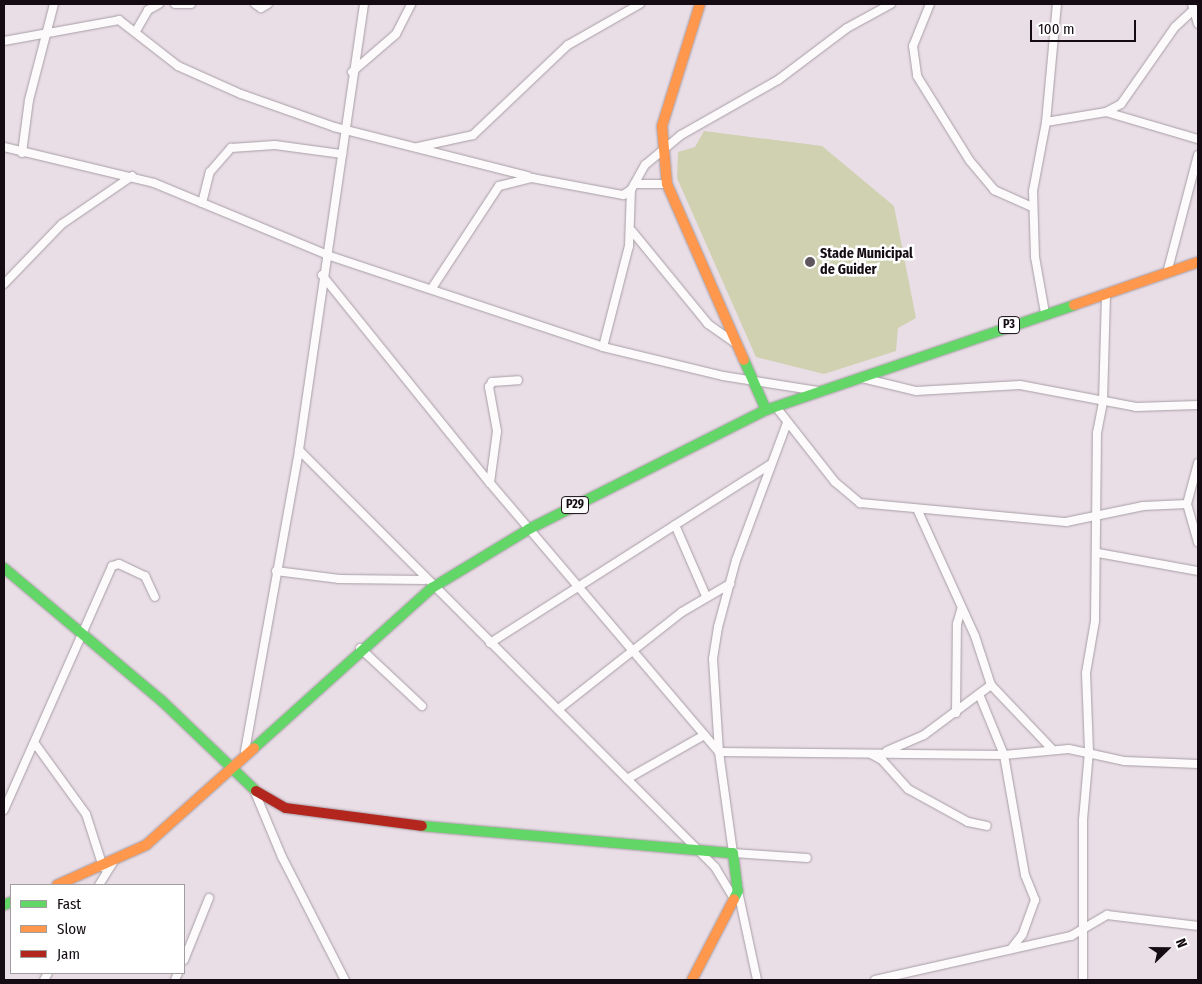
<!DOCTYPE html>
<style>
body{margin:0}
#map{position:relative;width:1202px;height:984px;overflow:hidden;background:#e9dde6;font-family:"Fira Sans Condensed",sans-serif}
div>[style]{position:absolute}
.green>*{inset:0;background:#cfd1b1}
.roads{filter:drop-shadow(0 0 1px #a79ea5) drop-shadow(0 0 1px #a79ea5)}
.street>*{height:8px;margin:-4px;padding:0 4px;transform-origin:4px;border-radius:4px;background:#fcfafb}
.fast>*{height:10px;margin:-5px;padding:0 5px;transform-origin:5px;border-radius:5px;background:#63d668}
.slow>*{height:10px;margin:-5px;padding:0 5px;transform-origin:5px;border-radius:5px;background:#ff974d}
.jam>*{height:10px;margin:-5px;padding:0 5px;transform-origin:5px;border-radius:5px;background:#b3261e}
.dots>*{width:14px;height:14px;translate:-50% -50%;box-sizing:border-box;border:2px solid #fff;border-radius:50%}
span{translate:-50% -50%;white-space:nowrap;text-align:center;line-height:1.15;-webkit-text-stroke:5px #fff;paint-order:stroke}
.shield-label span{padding:1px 4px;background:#fff;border:1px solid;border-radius:4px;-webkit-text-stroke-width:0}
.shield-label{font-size:12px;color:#140c12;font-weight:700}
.poi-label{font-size:14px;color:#140c12;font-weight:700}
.left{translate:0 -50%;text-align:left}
.frame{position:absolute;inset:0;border:5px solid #140c12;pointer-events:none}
.legend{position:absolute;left:10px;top:884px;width:175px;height:90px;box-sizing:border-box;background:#fff;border:1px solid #a19ea0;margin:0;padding:6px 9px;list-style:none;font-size:15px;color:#140c12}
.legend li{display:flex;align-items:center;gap:10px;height:25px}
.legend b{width:25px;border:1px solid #a19ea0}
.north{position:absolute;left:1142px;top:924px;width:50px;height:50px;-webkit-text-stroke:4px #fff;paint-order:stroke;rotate:68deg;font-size:14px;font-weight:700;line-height:20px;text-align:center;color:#140c12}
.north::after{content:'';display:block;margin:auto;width:18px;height:22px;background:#140c12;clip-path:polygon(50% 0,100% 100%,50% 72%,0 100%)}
.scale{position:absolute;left:1030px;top:20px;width:106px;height:22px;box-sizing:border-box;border:2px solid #140c12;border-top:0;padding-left:6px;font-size:15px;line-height:18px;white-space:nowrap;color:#140c12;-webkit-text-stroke:4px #fff;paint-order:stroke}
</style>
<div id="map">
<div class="green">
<i style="clip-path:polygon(704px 131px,822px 146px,894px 206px,916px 318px,898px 328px,896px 351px,824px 374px,756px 357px,677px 178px,678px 152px,695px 147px)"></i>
</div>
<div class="roads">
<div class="street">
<i style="left:175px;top:4px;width:16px"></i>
<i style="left:255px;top:4px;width:7px;rotate:34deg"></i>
<i style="left:261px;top:8px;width:8px;rotate:-30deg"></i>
<i style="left:930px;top:4px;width:45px;rotate:112deg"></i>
<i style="left:913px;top:46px;width:30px;rotate:82deg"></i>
<i style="left:917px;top:76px;width:100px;rotate:58.1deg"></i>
<i style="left:970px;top:161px;width:38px;rotate:50deg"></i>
<i style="left:994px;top:190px;width:42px;rotate:24.1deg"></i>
<i style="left:1192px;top:4px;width:21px;rotate:73deg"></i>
<i style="left:136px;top:31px;width:24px;rotate:-60deg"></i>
<i style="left:148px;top:10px;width:13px;rotate:-29deg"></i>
<i style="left:4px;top:41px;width:117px;rotate:-10.3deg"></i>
<i style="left:119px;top:20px;width:75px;rotate:37.9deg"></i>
<i style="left:178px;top:66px;width:69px;rotate:24deg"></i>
<i style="left:241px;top:94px;width:99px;rotate:19.5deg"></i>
<i style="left:334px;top:127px;width:200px;rotate:14.2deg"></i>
<i style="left:352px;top:72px;width:58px;rotate:-40.8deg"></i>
<i style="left:396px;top:34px;width:34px;rotate:-63deg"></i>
<i style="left:1106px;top:112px;width:96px;rotate:16.4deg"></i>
<i style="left:1046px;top:122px;width:61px;rotate:-9.5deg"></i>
<i style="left:1106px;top:112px;width:17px;rotate:-28deg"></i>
<i style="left:1121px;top:104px;width:94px;rotate:-55deg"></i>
<i style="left:1175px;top:27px;width:25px;rotate:-43deg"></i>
<i style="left:4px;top:147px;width:154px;rotate:13.5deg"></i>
<i style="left:154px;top:183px;width:191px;rotate:22.5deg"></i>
<i style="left:330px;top:256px;width:288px;rotate:18.4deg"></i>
<i style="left:603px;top:347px;width:123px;rotate:13.6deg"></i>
<i style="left:723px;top:376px;width:96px;rotate:9deg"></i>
<i style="left:418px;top:147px;width:56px;rotate:-12.3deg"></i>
<i style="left:473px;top:135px;width:131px;rotate:-43.5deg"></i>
<i style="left:568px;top:45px;width:83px;rotate:-29.7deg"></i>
<i style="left:22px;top:153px;width:53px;rotate:-82.5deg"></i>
<i style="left:29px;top:100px;width:99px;rotate:-75.4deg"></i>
<i style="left:635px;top:184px;width:32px"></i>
<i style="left:202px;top:203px;width:32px;rotate:-76deg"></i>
<i style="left:210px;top:172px;width:32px;rotate:-49deg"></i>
<i style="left:231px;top:148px;width:44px;rotate:-3.9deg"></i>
<i style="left:275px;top:145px;width:68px;rotate:7.7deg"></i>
<i style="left:632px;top:231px;width:120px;rotate:50.7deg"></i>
<i style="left:708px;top:324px;width:33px;rotate:35deg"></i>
<i style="left:1167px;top:273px;width:122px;rotate:-75.3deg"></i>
<i style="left:322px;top:275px;width:267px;rotate:51.1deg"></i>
<i style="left:490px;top:483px;width:353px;rotate:49.6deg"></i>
<i style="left:719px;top:752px;width:102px;rotate:82.1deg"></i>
<i style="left:733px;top:853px;width:74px;rotate:3.9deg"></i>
<i style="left:4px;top:284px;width:83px;rotate:-46deg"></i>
<i style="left:62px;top:224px;width:85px;rotate:-34.4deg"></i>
<i style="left:432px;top:288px;width:122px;rotate:-56.7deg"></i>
<i style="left:499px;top:186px;width:34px;rotate:-14deg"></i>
<i style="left:532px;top:178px;width:93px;rotate:10.6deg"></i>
<i style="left:623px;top:195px;width:9px;rotate:-32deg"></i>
<i style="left:631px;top:190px;width:29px;rotate:-61deg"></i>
<i style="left:645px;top:165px;width:47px;rotate:-39.8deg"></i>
<i style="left:681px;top:135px;width:112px;rotate:-29.6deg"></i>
<i style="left:778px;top:80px;width:86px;rotate:-37deg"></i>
<i style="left:847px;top:28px;width:50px;rotate:-28.6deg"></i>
<i style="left:1045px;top:313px;width:57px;rotate:-100.1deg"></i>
<i style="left:1035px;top:257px;width:66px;rotate:-91.7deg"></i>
<i style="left:1033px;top:191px;width:70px;rotate:-79.3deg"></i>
<i style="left:1046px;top:122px;width:119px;rotate:-84.7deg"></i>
<i style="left:603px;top:347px;width:104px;rotate:-75.6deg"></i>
<i style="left:629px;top:246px;width:56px;rotate:-88deg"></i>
<i style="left:862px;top:378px;width:56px;rotate:13.5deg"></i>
<i style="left:916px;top:391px;width:104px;rotate:-3.3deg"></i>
<i style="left:1020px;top:385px;width:118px;rotate:10.7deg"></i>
<i style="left:1136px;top:407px;width:62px;rotate:-1.8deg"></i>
<i style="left:776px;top:407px;width:95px;rotate:51.8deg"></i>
<i style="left:835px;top:482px;width:33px;rotate:40deg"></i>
<i style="left:860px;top:503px;width:207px;rotate:5.3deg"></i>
<i style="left:1066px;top:522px;width:79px;rotate:-11.7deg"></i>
<i style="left:1143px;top:506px;width:44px;rotate:-2.6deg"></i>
<i style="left:787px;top:423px;width:146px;rotate:110.4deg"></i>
<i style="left:736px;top:560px;width:69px;rotate:105deg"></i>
<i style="left:718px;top:627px;width:32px;rotate:99deg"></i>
<i style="left:713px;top:659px;width:93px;rotate:86.3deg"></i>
<i style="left:719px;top:752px;width:285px;rotate:0.6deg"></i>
<i style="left:1004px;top:755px;width:65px;rotate:-5.3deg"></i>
<i style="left:1069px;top:749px;width:56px;rotate:12.3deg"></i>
<i style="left:1124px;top:761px;width:74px;rotate:2.3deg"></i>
<i style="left:299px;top:450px;width:589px;rotate:45.07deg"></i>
<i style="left:715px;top:867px;width:35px;rotate:59deg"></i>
<i style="left:1198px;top:463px;width:42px;rotate:105deg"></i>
<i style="left:1187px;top:504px;width:40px;rotate:74deg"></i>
<i style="left:490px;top:483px;width:52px;rotate:-82.3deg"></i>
<i style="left:497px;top:431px;width:45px;rotate:-100.3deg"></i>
<i style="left:489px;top:387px;width:6px;rotate:-59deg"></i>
<i style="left:492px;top:382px;width:26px;rotate:-4deg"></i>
<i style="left:918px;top:511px;width:137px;rotate:65.5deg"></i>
<i style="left:975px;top:636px;width:52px;rotate:71.9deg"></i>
<i style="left:991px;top:685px;width:88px;rotate:46.4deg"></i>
<i style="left:675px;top:525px;width:77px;rotate:66.4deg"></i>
<i style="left:1098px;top:553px;width:102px;rotate:10.2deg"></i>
<i style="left:276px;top:571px;width:64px;rotate:7.2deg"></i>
<i style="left:339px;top:579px;width:85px;rotate:0.7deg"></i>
<i style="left:490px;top:643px;width:333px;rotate:-32.5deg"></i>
<i style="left:360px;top:648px;width:85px;rotate:43.1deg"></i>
<i style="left:979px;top:694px;width:66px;rotate:67.7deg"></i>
<i style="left:1004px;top:755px;width:122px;rotate:80.1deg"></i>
<i style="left:1025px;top:875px;width:27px;rotate:68deg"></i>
<i style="left:1035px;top:900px;width:37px;rotate:110deg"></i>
<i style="left:1022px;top:935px;width:18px;rotate:128deg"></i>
<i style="left:560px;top:708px;width:155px;rotate:-38.2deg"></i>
<i style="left:682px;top:612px;width:56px;rotate:-30.3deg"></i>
<i style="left:956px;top:713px;width:89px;rotate:-89.4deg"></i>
<i style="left:957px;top:624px;width:15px;rotate:-74deg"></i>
<i style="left:36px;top:745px;width:85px;rotate:54.1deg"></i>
<i style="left:86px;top:814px;width:56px;rotate:72.2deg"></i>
<i style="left:245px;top:751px;width:306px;rotate:-79.8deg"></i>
<i style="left:299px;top:450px;width:451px;rotate:-81.7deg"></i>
<i style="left:887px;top:751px;width:40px;rotate:-23.4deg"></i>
<i style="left:924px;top:735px;width:84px;rotate:-36.7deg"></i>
<i style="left:871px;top:754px;width:13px;rotate:29deg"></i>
<i style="left:882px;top:760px;width:39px;rotate:48deg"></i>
<i style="left:908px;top:789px;width:68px;rotate:28.8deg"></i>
<i style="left:968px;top:822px;width:19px;rotate:12deg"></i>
<i style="left:627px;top:779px;width:89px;rotate:-29.7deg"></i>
<i style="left:254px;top:790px;width:73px;rotate:67.3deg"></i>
<i style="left:282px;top:857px;width:138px;rotate:62.9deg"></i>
<i style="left:4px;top:810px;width:267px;rotate:-66.1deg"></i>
<i style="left:112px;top:566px;width:7px;rotate:-16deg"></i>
<i style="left:119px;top:564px;width:29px;rotate:25deg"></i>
<i style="left:145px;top:576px;width:23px;rotate:65deg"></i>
<i style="left:99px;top:885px;width:26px;rotate:-58deg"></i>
<i style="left:738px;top:891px;width:91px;rotate:77.9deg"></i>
<i style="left:184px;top:960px;width:67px;rotate:-68deg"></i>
<i style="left:44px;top:980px;width:8px;rotate:-60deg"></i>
<i style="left:175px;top:980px;width:8px;rotate:-67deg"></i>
<i style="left:875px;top:980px;width:201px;rotate:-12.7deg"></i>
<i style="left:1071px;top:936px;width:42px;rotate:-30.3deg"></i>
<i style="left:1107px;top:915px;width:92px;rotate:6.9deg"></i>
<i style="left:1083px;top:980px;width:160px;rotate:-90deg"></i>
<i style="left:1083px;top:820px;width:69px;rotate:-85deg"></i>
<i style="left:1089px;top:751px;width:78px;rotate:-92.2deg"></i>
<i style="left:1086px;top:673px;width:53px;rotate:-80.2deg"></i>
<i style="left:1095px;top:621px;width:188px;rotate:-89.4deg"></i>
<i style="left:1097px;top:433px;width:32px;rotate:-79deg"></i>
<i style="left:1103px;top:402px;width:108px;rotate:-88.4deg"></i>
</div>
<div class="fast">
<i style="left:766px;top:410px;width:325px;rotate:-18.8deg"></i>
<i style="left:4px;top:568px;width:207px;rotate:40.1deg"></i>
<i style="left:162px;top:701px;width:130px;rotate:43.8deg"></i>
<i style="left:254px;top:748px;width:239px;rotate:-42deg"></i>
<i style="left:432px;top:588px;width:114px;rotate:-31.3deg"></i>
<i style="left:529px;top:529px;width:265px;rotate:-26.7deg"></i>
<i style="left:766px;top:410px;width:55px;rotate:-113.7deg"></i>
<i style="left:422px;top:826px;width:312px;rotate:5deg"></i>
<i style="left:733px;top:853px;width:38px;rotate:83deg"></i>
<i style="left:738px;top:891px;width:9px;rotate:117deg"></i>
<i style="left:4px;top:905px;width:8px;rotate:-23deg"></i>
</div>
<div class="slow">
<i style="left:700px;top:4px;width:128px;rotate:107.3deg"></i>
<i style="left:662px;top:126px;width:58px;rotate:85.1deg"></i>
<i style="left:667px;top:184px;width:192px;rotate:66.4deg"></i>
<i style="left:1074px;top:305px;width:131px;rotate:-19.1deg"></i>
<i style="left:57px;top:885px;width:98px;rotate:-24.2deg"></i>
<i style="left:146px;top:845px;width:145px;rotate:-41.9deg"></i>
<i style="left:692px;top:980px;width:91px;rotate:-62.6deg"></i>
</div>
<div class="jam">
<i style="left:256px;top:791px;width:34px;rotate:30deg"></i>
<i style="left:286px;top:808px;width:137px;rotate:7.5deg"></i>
</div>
</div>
<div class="dots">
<i style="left:810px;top:262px;background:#5f555c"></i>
</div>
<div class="shield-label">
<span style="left:1009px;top:325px">P3</span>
<span style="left:575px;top:505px">P29</span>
</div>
<div class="poi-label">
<span class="left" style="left:820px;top:262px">Stade Municipal<br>de Guider</span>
</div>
<div class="frame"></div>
<ul class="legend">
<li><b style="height:6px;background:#63d668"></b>Fast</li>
<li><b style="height:6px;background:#ff974d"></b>Slow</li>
<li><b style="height:6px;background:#b3261e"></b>Jam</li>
</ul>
<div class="north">N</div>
<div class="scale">100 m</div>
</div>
